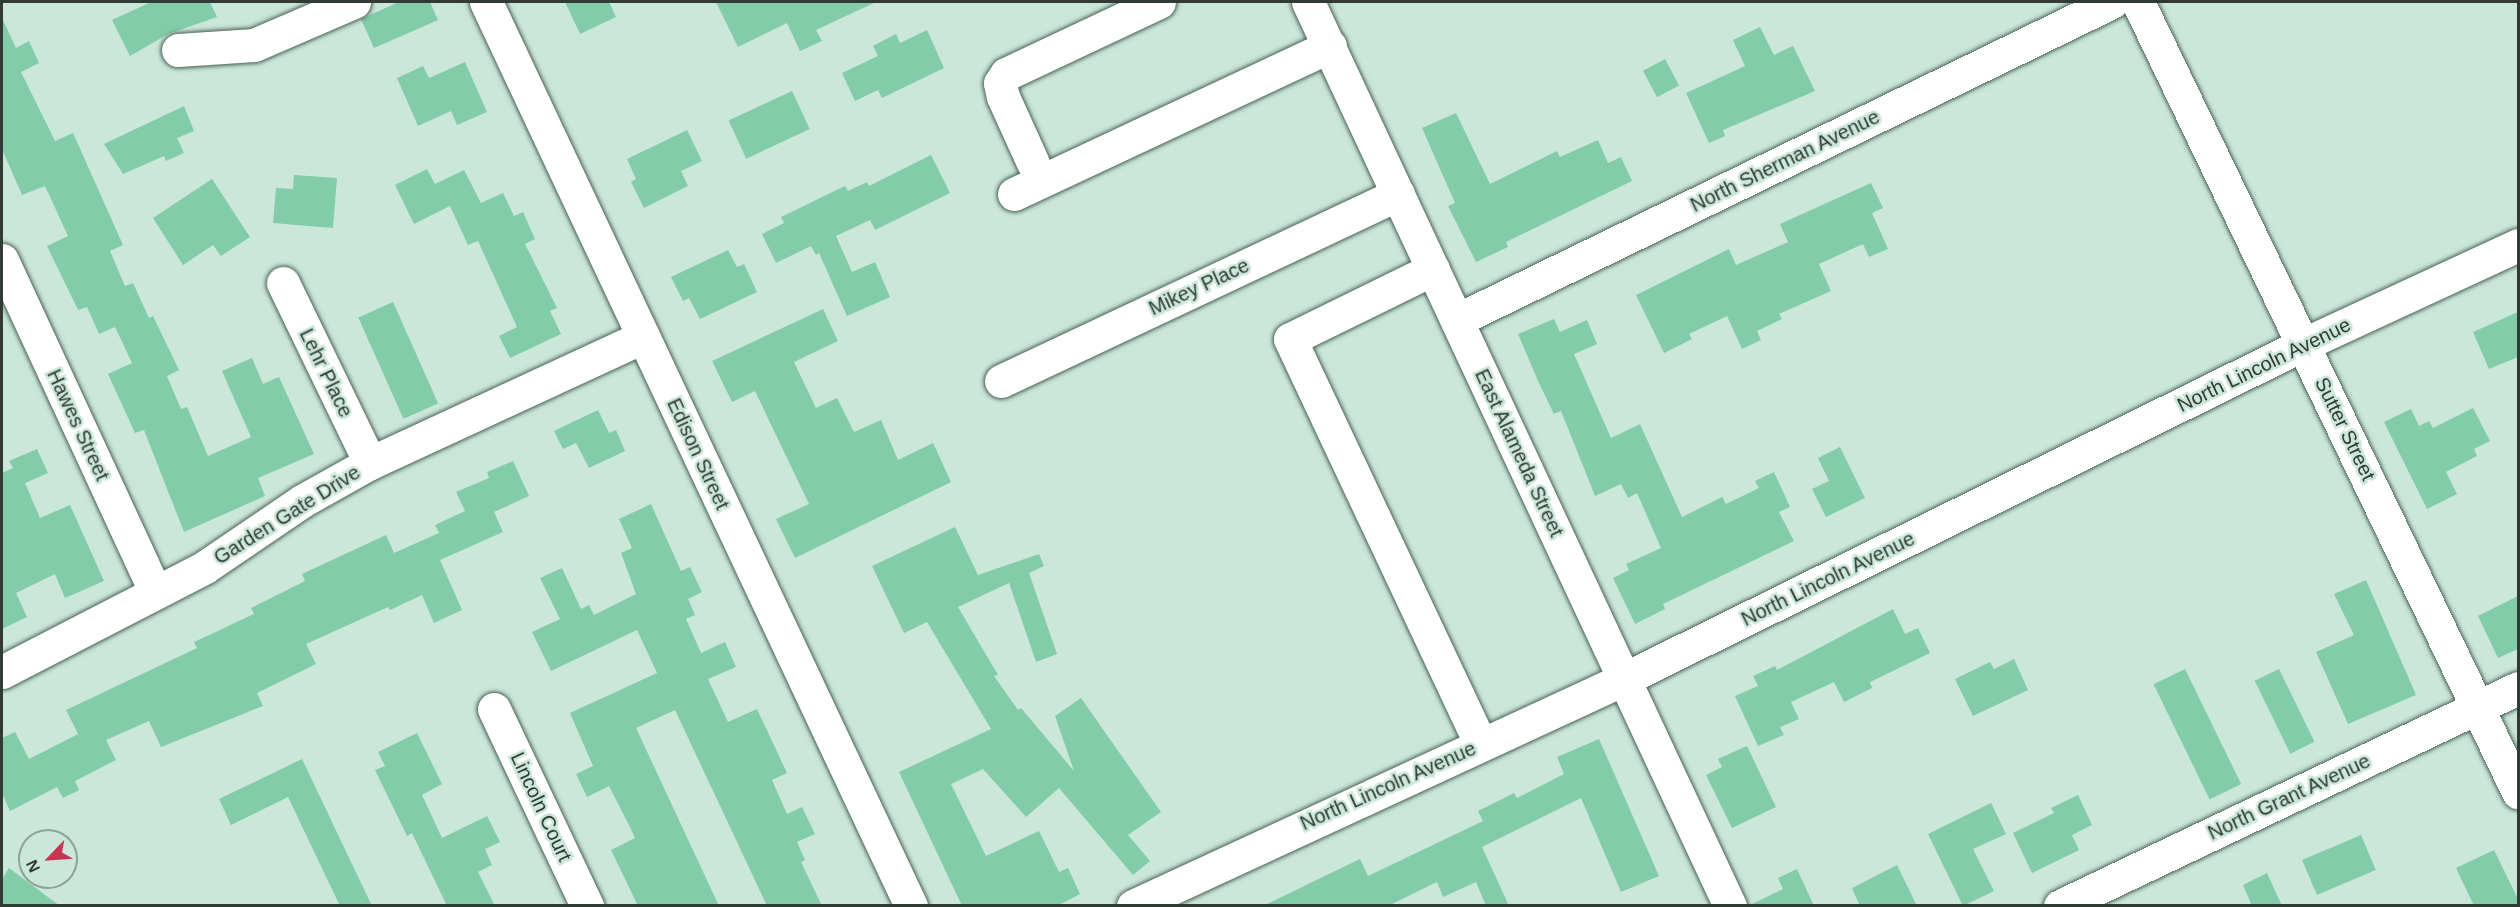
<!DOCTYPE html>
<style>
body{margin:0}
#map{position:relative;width:2520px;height:907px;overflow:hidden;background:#cbe7d9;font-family:Arial,sans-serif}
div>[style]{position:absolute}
.building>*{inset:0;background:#82ccaa;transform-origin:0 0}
.roads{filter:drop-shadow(0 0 2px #496155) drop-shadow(0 0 2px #496155)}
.minor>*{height:33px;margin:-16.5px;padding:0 16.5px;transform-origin:16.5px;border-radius:16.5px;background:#fff}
span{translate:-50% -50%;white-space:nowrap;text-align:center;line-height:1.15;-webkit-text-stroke:5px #cbe7d9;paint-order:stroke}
.street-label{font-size:20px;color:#313b36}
.frame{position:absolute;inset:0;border:3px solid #313b36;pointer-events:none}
.north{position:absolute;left:18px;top:829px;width:60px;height:60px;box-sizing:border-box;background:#cbe7d9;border:2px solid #8da298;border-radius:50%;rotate:245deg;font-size:16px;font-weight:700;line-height:24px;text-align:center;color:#313b36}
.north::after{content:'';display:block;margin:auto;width:21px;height:27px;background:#c63654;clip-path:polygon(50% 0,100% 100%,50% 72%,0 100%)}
</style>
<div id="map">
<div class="building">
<i style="clip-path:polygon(151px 2px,210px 2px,217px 17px,168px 34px,130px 56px,112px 20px)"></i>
<i style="clip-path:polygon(399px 2px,430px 2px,438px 20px,374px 48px,361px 19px)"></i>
<i style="clip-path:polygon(565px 2px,609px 2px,616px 17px,580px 34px)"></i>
<i style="clip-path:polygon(716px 2px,876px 2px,816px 30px,822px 41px,800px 51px,787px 23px,738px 47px)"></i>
<i style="clip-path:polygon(2px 18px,16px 48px,29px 41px,39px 63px,21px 72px,55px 141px,73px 133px,123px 245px,110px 251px,125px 286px,133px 283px,149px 318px,153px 316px,179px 370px,167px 376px,181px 409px,187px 407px,208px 456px,251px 437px,222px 371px,252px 358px,263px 384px,279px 377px,314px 454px,258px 478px,265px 496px,184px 532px,144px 430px,135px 433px,108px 374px,132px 363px,115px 327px,99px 334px,87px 307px,78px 310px,47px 246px,68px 236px,45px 186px,22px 195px,2px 149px)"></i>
<i style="clip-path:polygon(1760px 27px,1774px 55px,1793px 46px,1815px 91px,1723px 130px,1725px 136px,1709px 143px,1686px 93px,1745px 66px,1733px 40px)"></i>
<i style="clip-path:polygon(927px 30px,944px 68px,882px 98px,878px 90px,855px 101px,842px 73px,878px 56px,873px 46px,896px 34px,900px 43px)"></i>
<i style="left:1665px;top:59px;width:30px;height:25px;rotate:62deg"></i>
<i style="clip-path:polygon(465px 62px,487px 112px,457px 125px,451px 111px,418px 126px,397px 78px,423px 66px,429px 78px)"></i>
<i style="left:792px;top:91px;width:42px;height:70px;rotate:65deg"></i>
<i style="clip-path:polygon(184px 106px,194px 131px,177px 138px,184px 153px,166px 161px,164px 156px,123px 174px,104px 144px)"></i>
<i style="clip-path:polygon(1456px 113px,1490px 184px,1557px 151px,1560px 157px,1598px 140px,1608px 163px,1621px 157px,1632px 181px,1506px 242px,1508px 247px,1476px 262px,1448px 206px,1455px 203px,1422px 128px)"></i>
<i style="clip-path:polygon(687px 130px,702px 161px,681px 171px,688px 186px,644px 208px,631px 182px,636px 179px,627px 159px)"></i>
<i style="clip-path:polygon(931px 155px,950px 193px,875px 230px,870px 220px,836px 236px,852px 272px,875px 262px,890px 297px,847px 316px,819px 253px,816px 255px,811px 246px,776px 263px,762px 234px,784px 223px,781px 217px,845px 186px,848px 191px,867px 182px,869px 186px)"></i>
<i style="clip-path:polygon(427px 169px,435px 184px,464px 170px,481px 203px,503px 193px,514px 216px,523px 212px,535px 239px,525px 244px,557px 308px,550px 311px,561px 334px,510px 358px,499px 336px,517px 327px,478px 241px,468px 245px,450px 206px,414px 224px,395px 185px)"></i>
<i style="clip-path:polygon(294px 175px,337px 178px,333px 228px,273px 223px,276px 188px,293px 189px)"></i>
<i style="clip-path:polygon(212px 179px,250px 237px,221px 256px,213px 245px,183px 265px,153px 218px)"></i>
<i style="clip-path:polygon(1871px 183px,1883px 208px,1872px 213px,1888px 249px,1869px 257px,1863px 244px,1819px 264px,1831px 291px,1779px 314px,1782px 319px,1757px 331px,1761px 340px,1742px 349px,1727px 316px,1689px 334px,1692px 339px,1664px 353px,1636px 295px,1729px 249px,1736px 265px,1788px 242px,1780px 224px)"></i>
<i style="clip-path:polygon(728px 250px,737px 267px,744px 264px,757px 292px,700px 319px,689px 298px,683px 301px,671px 277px)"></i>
<i style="left:393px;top:302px;width:111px;height:38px;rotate:66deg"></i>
<i style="clip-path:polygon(823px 309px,838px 341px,794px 362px,816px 408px,837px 398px,854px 432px,881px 420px,898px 460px,933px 443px,951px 482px,795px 558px,776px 519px,809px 504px,755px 391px,732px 402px,712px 361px)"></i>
<i style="clip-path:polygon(2518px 312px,2518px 357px,2489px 369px,2473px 332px)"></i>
<i style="clip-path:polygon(1554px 319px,1560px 332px,1587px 320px,1597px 344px,1574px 354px,1611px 438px,1640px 424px,1682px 517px,1722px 497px,1726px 504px,1759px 488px,1755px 481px,1774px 472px,1790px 507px,1779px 512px,1794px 541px,1663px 604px,1665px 609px,1635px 624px,1613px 578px,1629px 570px,1626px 564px,1661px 548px,1637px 493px,1628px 498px,1621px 484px,1595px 496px,1561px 411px,1554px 414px,1538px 381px,1518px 334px)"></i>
<i style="clip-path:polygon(2473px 408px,2490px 441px,2474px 449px,2477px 456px,2446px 472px,2457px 494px,2427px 509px,2384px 422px,2411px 409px,2419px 426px,2429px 421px,2433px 428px)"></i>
<i style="clip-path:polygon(598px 410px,609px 433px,616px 430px,625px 451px,589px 468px,576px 443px,563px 449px,554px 431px)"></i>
<i style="clip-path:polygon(1840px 447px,1865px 498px,1826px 517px,1812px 489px,1829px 481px,1818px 458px)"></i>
<i style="clip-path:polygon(37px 449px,48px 473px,25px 483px,40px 518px,70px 505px,104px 581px,65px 598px,55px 574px,16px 593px,27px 617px,2px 629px,2px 473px,13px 468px,9px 461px)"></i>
<i style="clip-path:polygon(513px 461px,529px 496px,494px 512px,503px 532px,440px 560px,462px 610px,434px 623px,422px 595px,390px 610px,388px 607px,306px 644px,316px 664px,257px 693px,263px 706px,161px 747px,149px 721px,106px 740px,116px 760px,75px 781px,79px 790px,63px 798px,57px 787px,10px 811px,2px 793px,2px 738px,15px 732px,29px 759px,78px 734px,66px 710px,197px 648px,194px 642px,254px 614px,251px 608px,305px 581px,302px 574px,386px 535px,394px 553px,439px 533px,435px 525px,465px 511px,456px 492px,489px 478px,487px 472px)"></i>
<i style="clip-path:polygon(651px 504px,681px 571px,690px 567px,702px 592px,688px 599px,695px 615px,686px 619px,701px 653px,725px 642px,736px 667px,708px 679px,728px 722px,757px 709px,787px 773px,772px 780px,787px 814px,802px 807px,815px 834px,797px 842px,805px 860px,801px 862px,822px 906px,767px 906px,675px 710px,636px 728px,719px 906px,638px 906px,611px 850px,635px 838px,630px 827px,609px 786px,587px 797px,576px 774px,593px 766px,570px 713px,657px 673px,637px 630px,551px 671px,532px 632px,560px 619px,540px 578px,562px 568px,581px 609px,589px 605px,594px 615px,636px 594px,621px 553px,632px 548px,619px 519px)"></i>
<i style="clip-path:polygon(955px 527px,978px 575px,1039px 554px,1044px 566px,1029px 573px,1057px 654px,1036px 662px,1009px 583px,958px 607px,998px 675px,994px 676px,1018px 710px,1021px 708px,1074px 771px,1055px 716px,1081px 698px,1161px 812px,1128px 835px,1150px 861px,1133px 875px,1059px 788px,1026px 817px,983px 769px,951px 784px,986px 856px,1039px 831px,1059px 872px,1068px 868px,1080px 894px,1057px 906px,962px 906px,899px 772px,991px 729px,927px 622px,904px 633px,872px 566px)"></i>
<i style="clip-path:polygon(2366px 580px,2416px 695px,2348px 724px,2316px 652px,2354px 635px,2334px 594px)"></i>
<i style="clip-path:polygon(2518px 596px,2518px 649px,2498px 658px,2478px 616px)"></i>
<i style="clip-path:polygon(1893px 609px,1905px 634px,1918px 628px,1930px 653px,1870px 682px,1872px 688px,1844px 702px,1834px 682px,1791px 702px,1799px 719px,1780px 727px,1784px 735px,1758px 746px,1735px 696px,1758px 686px,1753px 676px,1775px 666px,1777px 670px)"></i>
<i style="clip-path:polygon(2014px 659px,2028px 690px,1973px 716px,1955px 679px,1990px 662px,1994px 669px)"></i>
<i style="left:2185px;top:669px;width:128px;height:35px;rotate:64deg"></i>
<i style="left:2279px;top:669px;width:81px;height:27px;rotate:64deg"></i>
<i style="clip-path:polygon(417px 733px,442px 784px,422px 795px,442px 838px,487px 816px,500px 842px,485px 849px,492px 865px,478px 872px,495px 906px,447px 906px,412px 833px,407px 836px,375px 770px,385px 766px,378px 752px)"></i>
<i style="clip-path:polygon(1599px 739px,1659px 876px,1621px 892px,1581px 798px,1482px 847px,1509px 906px,1486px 906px,1476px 882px,1443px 897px,1437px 882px,1388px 906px,1263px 906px,1360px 859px,1368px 876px,1483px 821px,1478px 811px,1514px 793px,1517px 798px,1564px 774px,1557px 757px)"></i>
<i style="clip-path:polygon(1747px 746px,1776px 807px,1732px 828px,1706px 775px,1722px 767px,1718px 759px)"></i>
<i style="clip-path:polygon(302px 759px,372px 906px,340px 906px,288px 797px,231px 825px,219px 799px)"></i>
<i style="clip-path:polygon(2078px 795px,2092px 825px,2072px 835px,2079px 850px,2032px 873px,2013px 833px,2054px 813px,2051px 808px)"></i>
<i style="clip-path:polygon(1991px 803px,2006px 834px,1973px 849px,1994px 891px,1963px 906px,1928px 834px)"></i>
<i style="left:2361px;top:835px;width:38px;height:64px;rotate:67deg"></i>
<i style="clip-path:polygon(2494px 850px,2518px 899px,2518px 906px,2474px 906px,2456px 868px)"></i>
<i style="clip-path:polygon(1897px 865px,1917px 906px,1860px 906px,1852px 888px)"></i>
<i style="clip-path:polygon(9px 868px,60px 906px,2px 906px,2px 879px)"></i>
<i style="clip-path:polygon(1797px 869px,1814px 906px,1748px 906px,1783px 889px,1778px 878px)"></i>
<i style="clip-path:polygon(2267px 873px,2282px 906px,2252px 906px,2243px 885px)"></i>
</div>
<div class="roads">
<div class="minor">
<i style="left:486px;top:2px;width:999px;rotate:64.82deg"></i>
<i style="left:1308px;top:2px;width:998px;rotate:64.98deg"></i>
<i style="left:2138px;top:2px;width:877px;rotate:64.31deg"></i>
<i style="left:178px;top:50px;width:76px;rotate:-3.8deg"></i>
<i style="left:254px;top:45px;width:109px;rotate:-23.3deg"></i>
<i style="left:1033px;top:163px;width:72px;rotate:-114.4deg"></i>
<i style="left:1003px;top:97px;width:14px;rotate:-102deg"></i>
<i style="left:1000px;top:83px;width:11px;rotate:-56deg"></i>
<i style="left:1006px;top:74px;width:169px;rotate:-25.2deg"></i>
<i style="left:1014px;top:194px;width:349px;rotate:-25.1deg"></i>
<i style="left:2px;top:260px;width:365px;rotate:65.2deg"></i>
<i style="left:1433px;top:269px;width:159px;rotate:153.9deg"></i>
<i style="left:1290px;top:339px;width:448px;rotate:64.8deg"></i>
<i style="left:283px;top:283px;width:200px;rotate:64.2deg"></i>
<i style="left:1457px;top:320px;width:728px;rotate:-25.9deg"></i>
<i style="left:1001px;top:381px;width:439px;rotate:-25.2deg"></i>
<i style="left:2px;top:672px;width:229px;rotate:-27.3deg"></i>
<i style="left:205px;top:567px;width:117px;rotate:-34.2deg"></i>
<i style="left:302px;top:501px;width:78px;rotate:-29.2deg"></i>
<i style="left:370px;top:463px;width:301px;rotate:-24.8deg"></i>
<i style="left:494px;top:709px;width:218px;rotate:64.7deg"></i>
<i style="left:1133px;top:906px;width:541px;rotate:-24.81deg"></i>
<i style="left:1624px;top:679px;width:758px;rotate:-26.23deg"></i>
<i style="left:2304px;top:344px;width:236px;rotate:-24.8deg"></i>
<i style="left:2060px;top:906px;width:507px;rotate:-25.45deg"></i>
</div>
</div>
<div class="street-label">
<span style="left:1785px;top:161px;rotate:-26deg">North Sherman Avenue</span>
<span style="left:1199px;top:287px;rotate:-25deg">Mikey Place</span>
<span style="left:2264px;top:365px;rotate:-26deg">North Lincoln Avenue</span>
<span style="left:326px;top:373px;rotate:64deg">Lehr Place</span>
<span style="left:78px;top:425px;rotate:65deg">Hawes Street</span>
<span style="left:2345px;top:429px;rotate:64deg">Sutter Street</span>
<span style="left:1519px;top:453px;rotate:65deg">East Alameda Street</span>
<span style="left:698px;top:454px;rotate:65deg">Edison Street</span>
<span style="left:287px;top:515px;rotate:-32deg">Garden Gate Drive</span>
<span style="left:1828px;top:579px;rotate:-26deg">North Lincoln Avenue</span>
<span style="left:1388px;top:786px;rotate:-24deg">North Lincoln Avenue</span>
<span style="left:2289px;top:797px;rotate:-25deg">North Grant Avenue</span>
<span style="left:541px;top:807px;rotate:65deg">Lincoln Court</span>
</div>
<div class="frame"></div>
<div class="north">N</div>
</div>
